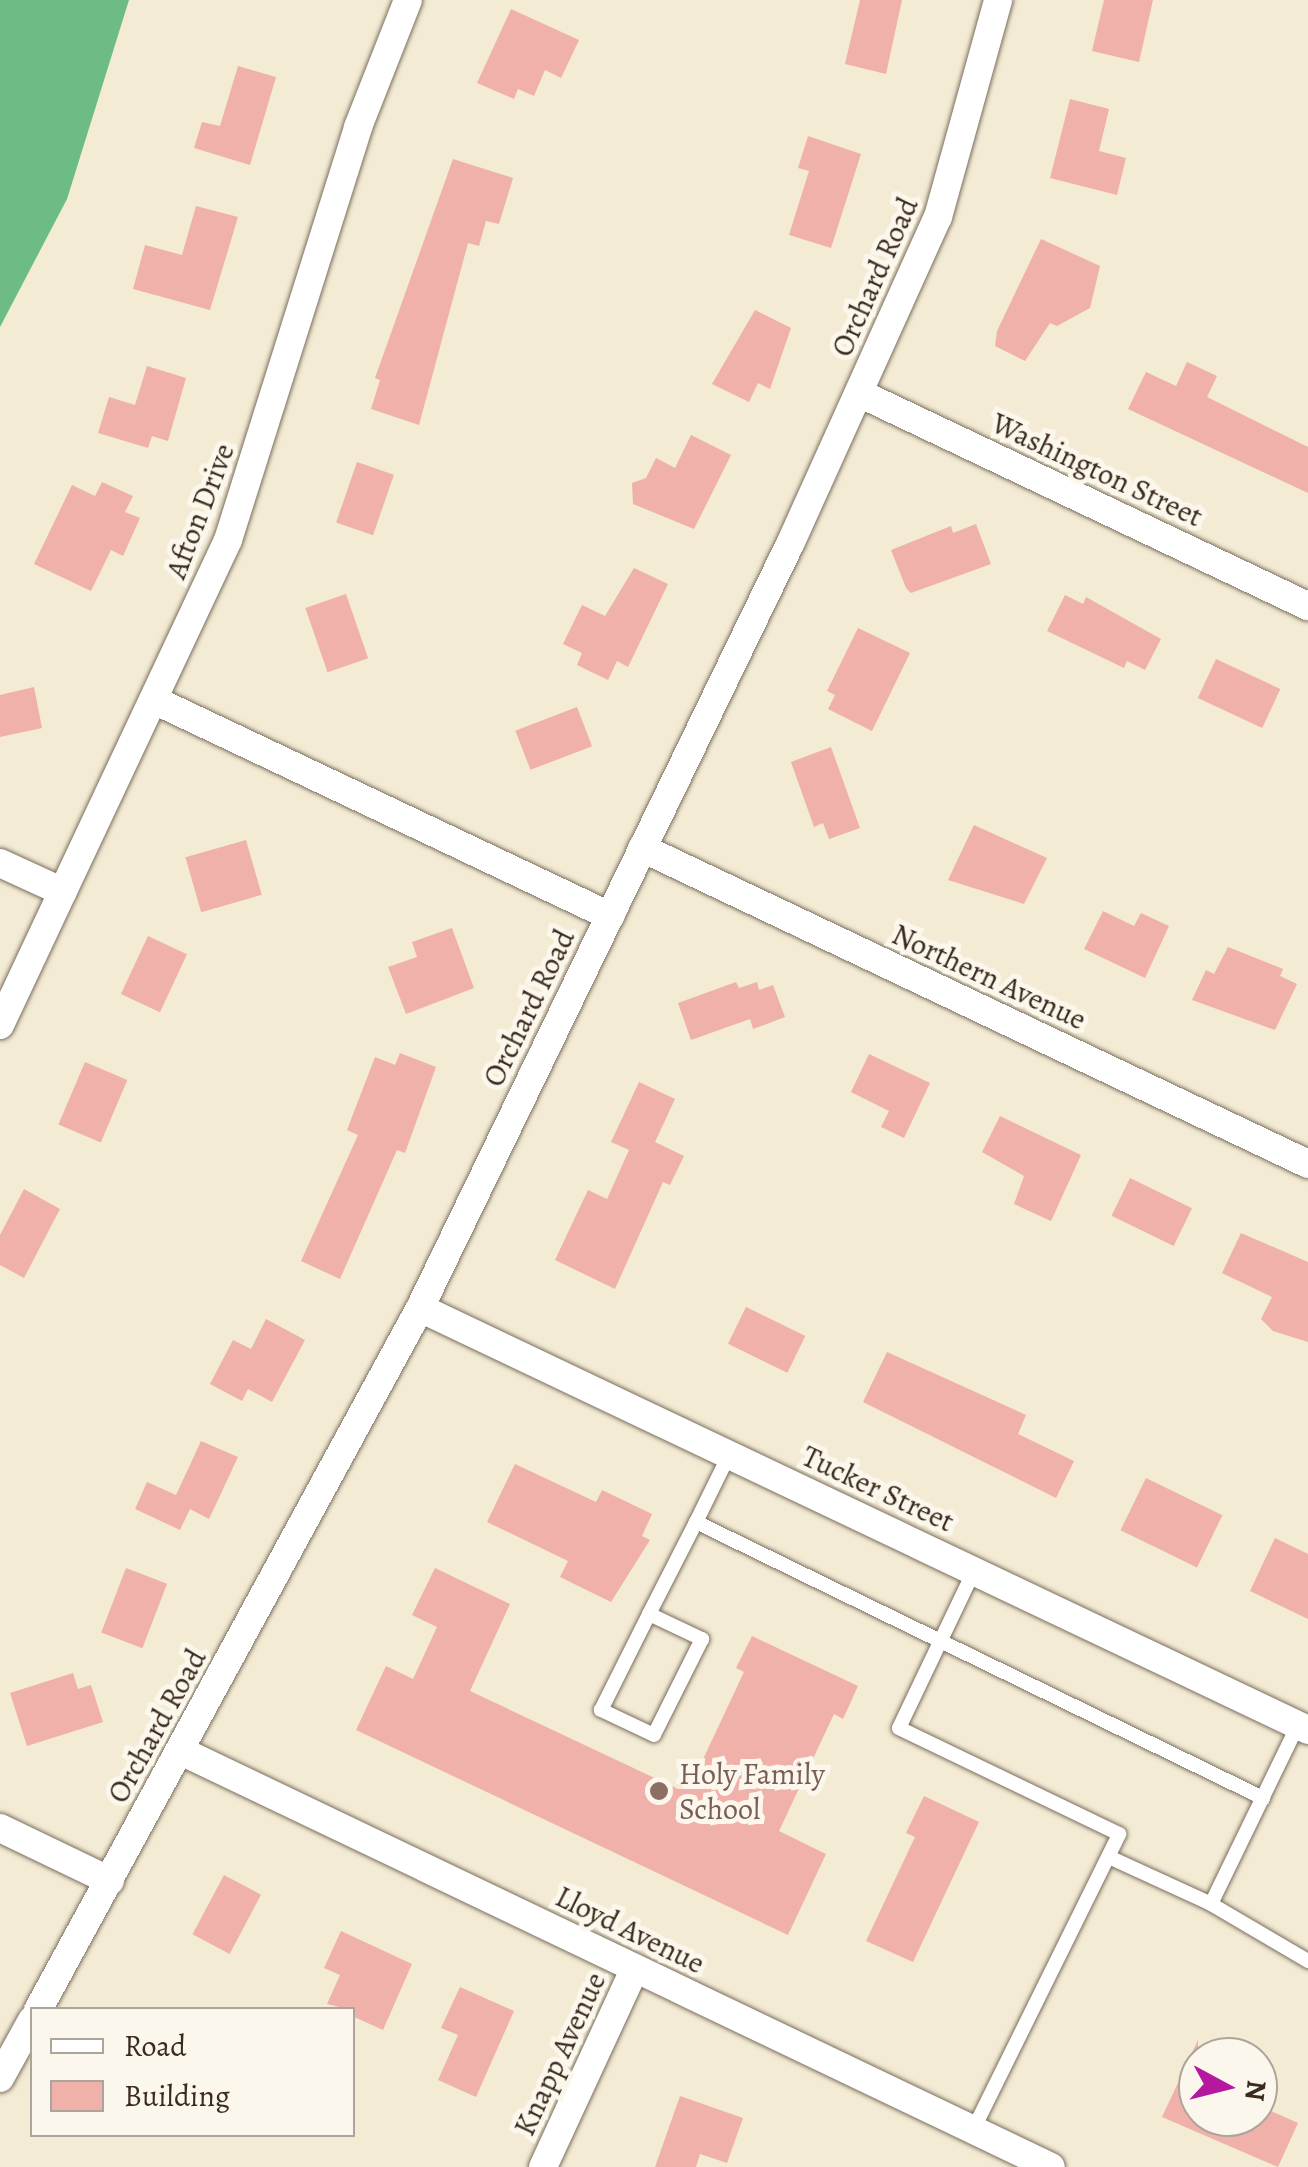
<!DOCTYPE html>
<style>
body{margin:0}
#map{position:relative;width:1308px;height:2167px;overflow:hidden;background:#f3ebd4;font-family:Alegreya,serif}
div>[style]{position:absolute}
.forest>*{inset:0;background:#6dbb85}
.building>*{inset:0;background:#efb1a9;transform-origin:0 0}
.roads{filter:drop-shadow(0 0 2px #7b6e5e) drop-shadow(0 0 2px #7b6e5e)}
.service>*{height:14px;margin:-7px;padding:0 7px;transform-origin:7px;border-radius:7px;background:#fff}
.minor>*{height:28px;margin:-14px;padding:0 14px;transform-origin:14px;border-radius:14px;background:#fff}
.dots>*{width:28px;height:28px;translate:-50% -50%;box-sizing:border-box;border:5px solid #fbf7ec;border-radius:50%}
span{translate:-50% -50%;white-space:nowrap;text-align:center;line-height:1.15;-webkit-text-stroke:10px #fbf7ec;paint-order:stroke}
.street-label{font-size:30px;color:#3b2a1e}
.education-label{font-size:30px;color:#785e54}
.left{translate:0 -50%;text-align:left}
.legend{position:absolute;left:30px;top:2007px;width:325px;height:130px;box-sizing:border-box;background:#fbf7ec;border:2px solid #aea59a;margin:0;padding:12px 18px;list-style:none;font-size:30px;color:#3b2a1e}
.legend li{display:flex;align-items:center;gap:20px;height:50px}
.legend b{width:50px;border:2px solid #aea59a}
.north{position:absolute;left:1178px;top:2037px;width:100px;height:100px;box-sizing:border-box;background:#fbf7ec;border:2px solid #aea59a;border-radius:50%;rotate:97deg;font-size:28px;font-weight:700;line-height:40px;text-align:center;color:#3b2a1e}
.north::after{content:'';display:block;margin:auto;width:35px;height:45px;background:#b5179e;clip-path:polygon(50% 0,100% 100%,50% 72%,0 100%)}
</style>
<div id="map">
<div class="forest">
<i style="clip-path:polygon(0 0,129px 0,67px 199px,0 327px)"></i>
</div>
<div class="building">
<i style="clip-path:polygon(860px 0,902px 0,886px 74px,845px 64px)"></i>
<i style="clip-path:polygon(1104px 0,1153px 0,1139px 62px,1092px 51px)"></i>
<i style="clip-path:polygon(511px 9px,579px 40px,561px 78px,545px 70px,534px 96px,518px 89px,514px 99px,477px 83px)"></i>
<i style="clip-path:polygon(238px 66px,276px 77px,250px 165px,194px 148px,202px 122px,220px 126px)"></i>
<i style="clip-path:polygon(1070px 99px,1109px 109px,1099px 151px,1126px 158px,1117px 195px,1050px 178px)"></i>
<i style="clip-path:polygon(808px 136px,861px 154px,831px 248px,789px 235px,809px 171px,798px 168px)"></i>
<i style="clip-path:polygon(453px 159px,513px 178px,499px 224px,486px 221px,479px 246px,468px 243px,419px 425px,371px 409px,380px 380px,375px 378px)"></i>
<i style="clip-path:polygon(196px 206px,238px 217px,210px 310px,133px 289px,145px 245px,182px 255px)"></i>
<i style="clip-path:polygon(1041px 239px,1100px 266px,1090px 308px,1057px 326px,1050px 323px,1025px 361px,995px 346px,997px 331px)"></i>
<i style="clip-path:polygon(755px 310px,791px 328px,770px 389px,758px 383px,749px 402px,712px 384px)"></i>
<i style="clip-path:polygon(1187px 362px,1217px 376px,1207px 397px,1308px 447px,1308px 493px,1128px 409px,1146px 372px,1176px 386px)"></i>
<i style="clip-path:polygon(147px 366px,186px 378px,168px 441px,152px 436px,148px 448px,98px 433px,109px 397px,135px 405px)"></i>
<i style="clip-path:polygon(691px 435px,731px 455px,694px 529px,633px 504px,632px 483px,646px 478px,656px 458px,675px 468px)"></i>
<i style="left:357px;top:462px;width:39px;height:64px;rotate:19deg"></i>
<i style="clip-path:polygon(102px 482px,133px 496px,125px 512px,140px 518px,123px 556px,111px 550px,91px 591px,34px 564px,72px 485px,95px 496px)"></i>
<i style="clip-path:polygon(976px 524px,991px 564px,911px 593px,906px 588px,891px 550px,951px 526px,953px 533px)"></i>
<i style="clip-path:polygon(634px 568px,668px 584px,628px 667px,617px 661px,608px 680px,577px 665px,582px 653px,563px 644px,582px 605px,605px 616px)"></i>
<i style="left:346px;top:594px;width:68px;height:43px;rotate:71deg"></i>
<i style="clip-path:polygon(1065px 595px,1083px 604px,1086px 597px,1161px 639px,1145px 670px,1127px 661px,1124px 668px,1047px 631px)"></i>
<i style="clip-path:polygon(858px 628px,910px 653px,872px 731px,828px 709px,835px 695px,827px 691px)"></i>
<i style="left:1216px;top:659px;width:71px;height:43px;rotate:25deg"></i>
<i style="clip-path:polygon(34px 687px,42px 728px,0 737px,0 695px)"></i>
<i style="left:577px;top:707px;width:42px;height:66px;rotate:69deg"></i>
<i style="clip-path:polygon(831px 747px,860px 828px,829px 839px,823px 823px,814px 827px,791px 762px)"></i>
<i style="clip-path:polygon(974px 825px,1047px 858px,1024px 904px,948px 880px)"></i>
<i style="left:246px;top:840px;width:57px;height:63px;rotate:74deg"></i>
<i style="clip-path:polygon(1103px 911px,1134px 926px,1141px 913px,1169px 926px,1145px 978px,1084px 949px)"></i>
<i style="clip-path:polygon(452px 928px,474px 988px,406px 1014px,388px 967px,417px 957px,412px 942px)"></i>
<i style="left:148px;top:936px;width:43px;height:64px;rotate:25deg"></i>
<i style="clip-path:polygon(1228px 947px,1283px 969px,1280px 976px,1297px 984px,1275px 1030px,1192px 1000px,1206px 970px,1214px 974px)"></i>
<i style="clip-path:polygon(736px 982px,739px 988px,757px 982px,759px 990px,773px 985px,785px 1017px,753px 1029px,750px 1019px,691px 1040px,678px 1003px)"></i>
<i style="clip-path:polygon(400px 1053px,436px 1067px,405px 1153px,397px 1150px,340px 1279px,301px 1261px,358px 1135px,347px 1130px,375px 1057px,395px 1065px)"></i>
<i style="clip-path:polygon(869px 1054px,930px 1083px,904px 1138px,881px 1127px,889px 1111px,851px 1092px)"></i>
<i style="left:85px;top:1062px;width:46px;height:68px;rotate:23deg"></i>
<i style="clip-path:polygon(639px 1082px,675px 1099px,655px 1142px,684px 1156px,670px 1185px,663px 1182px,615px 1289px,555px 1260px,588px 1190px,607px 1199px,629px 1150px,611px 1142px)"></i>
<i style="clip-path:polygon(1000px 1116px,1081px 1155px,1051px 1221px,1014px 1204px,1024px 1176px,982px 1152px)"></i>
<i style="left:1130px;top:1178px;width:69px;height:42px;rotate:26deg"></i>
<i style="clip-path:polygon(24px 1189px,60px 1209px,24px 1278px,0 1265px,0 1235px)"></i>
<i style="clip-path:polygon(1241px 1233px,1308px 1262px,1308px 1342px,1273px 1331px,1261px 1319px,1272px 1297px,1222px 1273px)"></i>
<i style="left:746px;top:1307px;width:66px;height:41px;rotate:26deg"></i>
<i style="clip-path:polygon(266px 1319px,305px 1340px,272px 1402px,248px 1389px,242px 1401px,210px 1384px,233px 1340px,251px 1349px)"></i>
<i style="clip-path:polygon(887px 1352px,1026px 1415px,1018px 1434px,1074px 1461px,1056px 1498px,863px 1402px)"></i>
<i style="clip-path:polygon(201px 1441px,238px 1457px,209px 1519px,190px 1509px,180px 1530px,135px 1509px,147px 1482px,176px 1495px)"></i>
<i style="clip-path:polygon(515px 1464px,596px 1502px,602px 1490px,652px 1514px,642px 1536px,650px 1540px,611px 1602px,560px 1577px,568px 1561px,487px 1522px)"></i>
<i style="left:1146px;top:1478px;width:85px;height:58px;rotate:26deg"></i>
<i style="clip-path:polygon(1275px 1538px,1308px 1554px,1308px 1619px,1250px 1591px)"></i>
<i style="left:126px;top:1568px;width:44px;height:69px;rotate:21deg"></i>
<i style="clip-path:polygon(435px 1568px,510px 1604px,470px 1691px,678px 1789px,689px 1789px,744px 1672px,736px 1668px,752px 1636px,858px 1686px,843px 1719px,834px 1714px,779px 1831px,826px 1854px,788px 1935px,356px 1730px,386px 1666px,413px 1679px,437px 1627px,412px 1615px)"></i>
<i style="clip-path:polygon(73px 1673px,78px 1689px,91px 1685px,103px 1722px,27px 1746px,10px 1693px)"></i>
<i style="clip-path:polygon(924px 1796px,979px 1822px,913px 1962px,866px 1941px,915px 1837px,906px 1833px)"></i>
<i style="left:224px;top:1875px;width:42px;height:67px;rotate:28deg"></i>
<i style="clip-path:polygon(341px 1931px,412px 1964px,383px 2030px,352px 2016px,352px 2010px,327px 2004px,340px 1975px,324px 1968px)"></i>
<i style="clip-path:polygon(460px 1987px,514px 2011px,476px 2097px,438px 2080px,458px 2035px,441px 2028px)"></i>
<i style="clip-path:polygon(1198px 2040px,1198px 2117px,1258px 2117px,1258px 2105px,1298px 2123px,1278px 2167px,1162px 2117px)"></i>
<i style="clip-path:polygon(680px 2096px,743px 2118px,727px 2163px,700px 2154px,696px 2167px,655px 2167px)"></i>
</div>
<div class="roads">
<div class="service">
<i style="left:729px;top:1455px;width:75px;rotate:116.2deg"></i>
<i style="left:696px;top:1522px;width:631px;rotate:25.96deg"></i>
<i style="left:649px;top:1614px;width:59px;rotate:25.3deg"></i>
<i style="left:702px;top:1639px;width:107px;rotate:116.6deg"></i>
<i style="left:654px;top:1735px;width:59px;rotate:-154.7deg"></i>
<i style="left:601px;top:1710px;width:107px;rotate:-63.4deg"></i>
<i style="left:649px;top:1614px;width:103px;rotate:-62.9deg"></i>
<i style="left:1109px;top:1857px;width:112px;rotate:24.7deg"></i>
<i style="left:1211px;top:1904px;width:113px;rotate:30.4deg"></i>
<i style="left:1211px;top:1904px;width:199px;rotate:-64.1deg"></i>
<i style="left:973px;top:2130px;width:330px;rotate:-63.7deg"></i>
<i style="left:1119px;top:1834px;width:244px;rotate:-154.3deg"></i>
<i style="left:899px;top:1728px;width:174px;rotate:-64.5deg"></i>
</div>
<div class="minor">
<i style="left:859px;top:393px;width:497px;rotate:25.4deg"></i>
<i style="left:154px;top:700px;width:505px;rotate:25.35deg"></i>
<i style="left:642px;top:848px;width:737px;rotate:25.38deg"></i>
<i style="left:0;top:863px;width:69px;rotate:24.7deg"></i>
<i style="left:0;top:1025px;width:536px;rotate:-64.82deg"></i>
<i style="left:228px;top:540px;width:433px;rotate:-72.5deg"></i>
<i style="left:358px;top:127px;width:136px;rotate:-68.5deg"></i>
<i style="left:420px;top:1308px;width:983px;rotate:25.42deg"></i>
<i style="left:181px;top:1751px;width:964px;rotate:25.56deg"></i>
<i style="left:0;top:1828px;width:122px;rotate:25.7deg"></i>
<i style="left:38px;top:2010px;width:799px;rotate:-61.45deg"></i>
<i style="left:420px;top:1308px;width:851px;rotate:-64.16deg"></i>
<i style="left:791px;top:542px;width:357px;rotate:-65.7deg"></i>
<i style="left:938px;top:217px;width:225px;rotate:-74.5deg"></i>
<i style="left:0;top:2078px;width:66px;rotate:-61.1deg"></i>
<i style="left:543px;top:2167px;width:219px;rotate:-65.2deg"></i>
</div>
</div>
<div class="dots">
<i style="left:659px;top:1791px;background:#8d6e63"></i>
</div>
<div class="street-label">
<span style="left:875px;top:277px;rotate:-66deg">Orchard Road</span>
<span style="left:1097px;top:470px;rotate:25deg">Washington Street</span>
<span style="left:200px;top:511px;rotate:-69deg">Afton Drive</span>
<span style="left:989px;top:977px;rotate:25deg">Northern Avenue</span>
<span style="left:529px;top:1008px;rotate:-64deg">Orchard Road</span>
<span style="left:878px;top:1489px;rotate:25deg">Tucker Street</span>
<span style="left:157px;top:1726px;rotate:-61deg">Orchard Road</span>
<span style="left:630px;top:1930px;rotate:26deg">Lloyd Avenue</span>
<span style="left:560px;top:2054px;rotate:-65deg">Knapp Avenue</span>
</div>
<div class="education-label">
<span class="left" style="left:679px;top:1791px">Holy Family<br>School</span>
</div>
<ul class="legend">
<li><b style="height:12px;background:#fff"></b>Road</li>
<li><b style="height:28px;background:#efb1a9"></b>Building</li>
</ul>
<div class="north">N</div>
</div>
